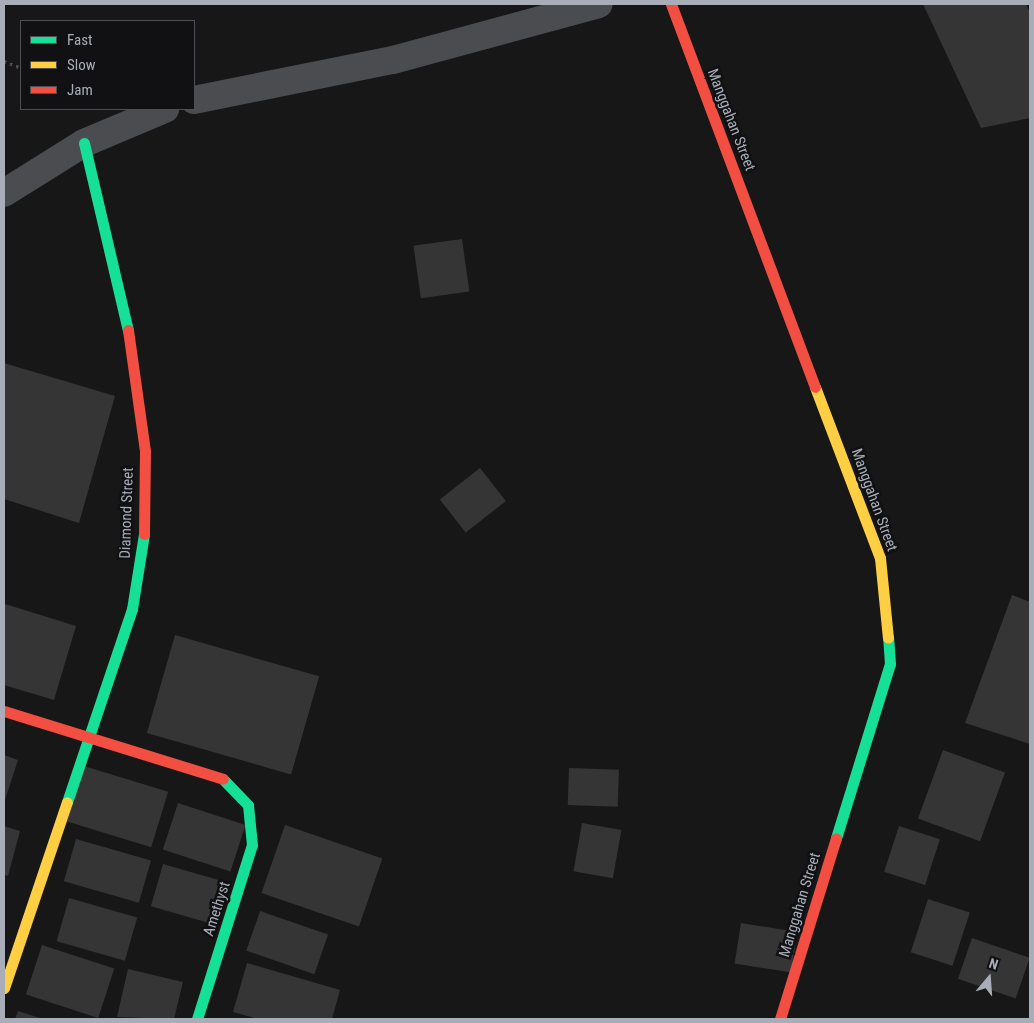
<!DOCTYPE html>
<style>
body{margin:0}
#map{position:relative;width:1034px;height:1023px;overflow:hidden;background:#171717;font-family:"Roboto Condensed",sans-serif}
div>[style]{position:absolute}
.building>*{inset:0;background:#353536;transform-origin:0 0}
.path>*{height:3px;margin-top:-1.5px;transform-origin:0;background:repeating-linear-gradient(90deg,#4d4e52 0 2.5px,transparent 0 6.5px)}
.street>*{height:28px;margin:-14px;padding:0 14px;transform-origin:14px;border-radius:14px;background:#4b4c50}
.fast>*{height:11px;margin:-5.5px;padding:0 5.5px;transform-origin:5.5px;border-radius:5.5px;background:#16e098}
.slow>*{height:11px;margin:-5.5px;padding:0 5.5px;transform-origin:5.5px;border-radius:5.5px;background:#ffcf43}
.jam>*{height:11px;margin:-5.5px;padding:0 5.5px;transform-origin:5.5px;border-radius:5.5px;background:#f24e42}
span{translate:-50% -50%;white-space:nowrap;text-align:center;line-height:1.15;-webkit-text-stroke:5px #111113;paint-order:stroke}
.street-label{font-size:15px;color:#a8adb8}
.frame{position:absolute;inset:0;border:5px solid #a8adb8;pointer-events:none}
.legend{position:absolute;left:20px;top:20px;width:175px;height:90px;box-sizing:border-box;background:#111113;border:1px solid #4d4f55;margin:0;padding:6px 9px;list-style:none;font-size:15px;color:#a8adb8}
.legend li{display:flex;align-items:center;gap:10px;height:25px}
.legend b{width:25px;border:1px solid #4d4f55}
.north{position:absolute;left:964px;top:953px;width:50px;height:50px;-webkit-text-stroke:4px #111113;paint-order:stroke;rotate:18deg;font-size:14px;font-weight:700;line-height:20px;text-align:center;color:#a8adb8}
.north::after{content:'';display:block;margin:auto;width:18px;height:22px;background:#a8adb8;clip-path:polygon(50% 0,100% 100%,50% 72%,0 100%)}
</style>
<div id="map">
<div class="building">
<i style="clip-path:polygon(923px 4px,1026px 4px,1030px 13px,1030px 118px,981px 128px)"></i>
<i style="left:462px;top:239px;width:53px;height:49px;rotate:82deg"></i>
<i style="clip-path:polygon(4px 363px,115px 396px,79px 523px,4px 499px)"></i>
<i style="left:480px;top:468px;width:42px;height:51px;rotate:52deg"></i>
<i style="clip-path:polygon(1012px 595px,1030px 602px,1030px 744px,965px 723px)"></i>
<i style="clip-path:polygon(5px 604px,76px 626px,54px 700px,4px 685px)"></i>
<i style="left:175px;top:635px;width:150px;height:102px;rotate:16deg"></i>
<i style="left:943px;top:750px;width:66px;height:73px;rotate:20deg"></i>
<i style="clip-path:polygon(4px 755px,18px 760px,4px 803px)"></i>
<i style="left:84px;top:766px;width:88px;height:58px;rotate:17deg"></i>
<i style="left:569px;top:768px;width:50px;height:37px;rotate:2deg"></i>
<i style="left:178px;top:803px;width:71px;height:49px;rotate:18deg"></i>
<i style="left:582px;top:823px;width:40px;height:49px;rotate:10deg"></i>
<i style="left:285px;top:825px;width:103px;height:72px;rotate:19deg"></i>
<i style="clip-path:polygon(4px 826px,20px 831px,8px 876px,4px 875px)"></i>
<i style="left:899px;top:826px;width:43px;height:48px;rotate:18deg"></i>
<i style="left:76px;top:839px;width:78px;height:44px;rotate:16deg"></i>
<i style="left:163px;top:864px;width:66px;height:44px;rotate:16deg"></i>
<i style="left:69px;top:898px;width:71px;height:45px;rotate:16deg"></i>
<i style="left:928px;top:899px;width:44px;height:56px;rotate:18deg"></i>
<i style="left:260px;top:911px;width:72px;height:42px;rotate:19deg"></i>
<i style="left:741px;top:923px;width:57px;height:41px;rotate:9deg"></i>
<i style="left:972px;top:938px;width:61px;height:43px;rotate:19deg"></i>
<i style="left:42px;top:945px;width:76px;height:52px;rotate:18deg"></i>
<i style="clip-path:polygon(247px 963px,340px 990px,332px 1019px,258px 1019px,233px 1012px)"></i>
<i style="clip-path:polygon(128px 969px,183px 982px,174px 1019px,117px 1017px)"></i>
<i style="clip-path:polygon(18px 1011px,43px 1019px,15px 1019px)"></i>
</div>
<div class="path">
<i style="left:4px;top:61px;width:18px;rotate:22deg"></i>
</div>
<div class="street">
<i style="left:194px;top:100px;width:203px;rotate:-11.4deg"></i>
<i style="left:393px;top:60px;width:213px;rotate:-15.2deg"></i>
<i style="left:4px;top:193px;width:94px;rotate:-32deg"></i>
<i style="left:84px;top:143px;width:88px;rotate:-22.8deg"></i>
</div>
<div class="fast">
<i style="left:84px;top:143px;width:192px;rotate:76.8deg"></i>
<i style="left:67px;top:802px;width:204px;rotate:-71.4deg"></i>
<i style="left:132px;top:609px;width:76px;rotate:-80.9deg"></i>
<i style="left:836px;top:838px;width:182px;rotate:-72.8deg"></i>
<i style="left:890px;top:664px;width:26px;rotate:-94deg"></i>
<i style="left:197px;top:1019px;width:182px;rotate:-72.5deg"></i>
<i style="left:252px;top:845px;width:40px;rotate:-95.7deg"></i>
<i style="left:248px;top:805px;width:36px;rotate:-134deg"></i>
</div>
<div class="slow">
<i style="left:815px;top:387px;width:183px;rotate:69.2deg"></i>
<i style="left:880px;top:558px;width:80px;rotate:84.3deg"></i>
<i style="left:4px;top:988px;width:196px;rotate:-71.3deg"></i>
</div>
<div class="jam">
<i style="left:671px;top:4px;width:409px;rotate:69.4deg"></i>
<i style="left:128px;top:330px;width:122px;rotate:82deg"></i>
<i style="left:145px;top:451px;width:83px;rotate:90.7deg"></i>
<i style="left:4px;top:711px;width:229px;rotate:17.2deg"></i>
<i style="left:780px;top:1019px;width:189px;rotate:-72.8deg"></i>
</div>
<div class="street-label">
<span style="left:731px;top:120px;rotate:69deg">Manggahan Street</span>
<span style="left:874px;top:500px;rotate:70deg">Manggahan Street</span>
<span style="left:127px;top:513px;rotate:-88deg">Diamond Street</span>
<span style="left:800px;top:905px;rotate:-73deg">Manggahan Street</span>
<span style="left:217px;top:909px;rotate:-72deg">Amethyst</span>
</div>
<div class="frame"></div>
<ul class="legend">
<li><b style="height:6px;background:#16e098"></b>Fast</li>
<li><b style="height:6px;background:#ffcf43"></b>Slow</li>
<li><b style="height:6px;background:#f24e42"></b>Jam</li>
</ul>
<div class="north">N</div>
</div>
